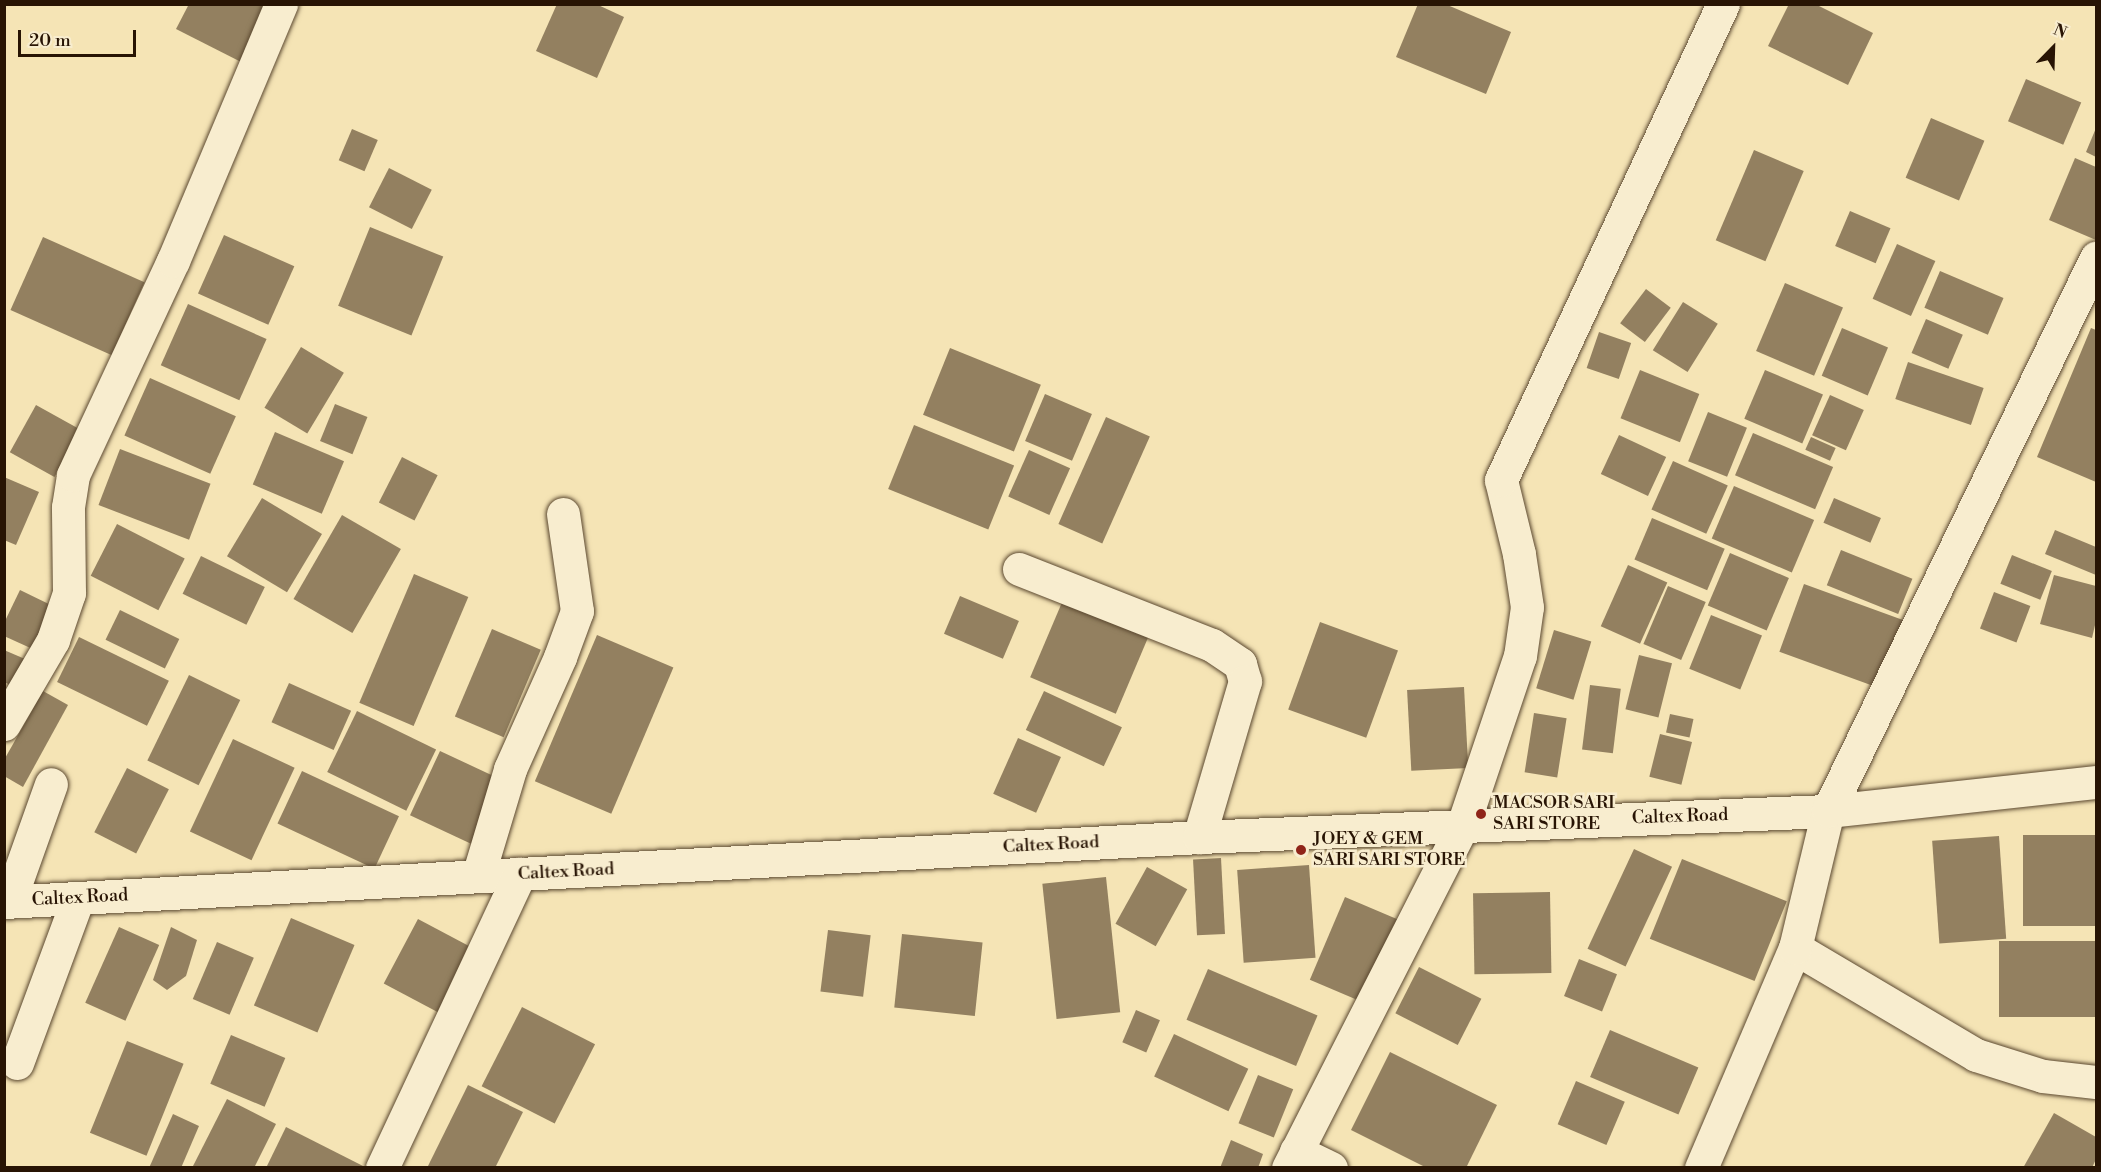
<!DOCTYPE html>
<style>
body{margin:0}
#map{position:relative;width:2101px;height:1172px;overflow:hidden;background:#f5e4b5;font-family:"Libre Bodoni",serif}
div>[style]{position:absolute}
.building>*{inset:0;background:#938060;transform-origin:0 0}
.roads{filter:drop-shadow(0 0 2px #5b4830) drop-shadow(0 0 2px #5b4830)}
.minor>*{height:33px;margin:-16.5px;padding:0 16.5px;transform-origin:16.5px;border-radius:16.5px;background:#f8edcf}
.dots>*{width:16px;height:16px;translate:-50% -50%;box-sizing:border-box;border:3px solid #f8edcf;border-radius:50%}
span{translate:-50% -50%;white-space:nowrap;text-align:center;line-height:1.15;-webkit-text-stroke:5px #f8edcf;paint-order:stroke}
.poi-label{font-size:18px;color:#281404}
.left{translate:0 -50%;text-align:left}
.street-label{font-size:18px;color:#281404}
.frame{position:absolute;inset:0;border:6px solid #281404;pointer-events:none}
.north{position:absolute;left:2023px;top:18px;width:60px;height:60px;-webkit-text-stroke:4px #f8edcf;paint-order:stroke;rotate:23deg;font-size:16px;font-weight:700;line-height:24px;text-align:center;color:#281404}
.north::after{content:'';display:block;margin:auto;width:21px;height:27px;background:#281404;clip-path:polygon(50% 0,100% 100%,50% 72%,0 100%)}
.scale{position:absolute;left:18px;top:30px;width:118px;height:27px;box-sizing:border-box;border:3px solid #281404;border-top:0;padding-left:8px;font-size:18px;line-height:21px;white-space:nowrap;color:#281404;-webkit-text-stroke:4px #f8edcf;paint-order:stroke}
</style>
<div id="map">
<div class="building">
<i style="clip-path:polygon(189px 4px,262px 4px,273px 10px,245px 64px,176px 29px)"></i>
<i style="clip-path:polygon(557px 4px,596px 4px,624px 17px,597px 78px,536px 51px)"></i>
<i style="clip-path:polygon(1418px 4px,1445px 4px,1511px 32px,1486px 94px,1396px 57px)"></i>
<i style="clip-path:polygon(1789px 4px,1815px 4px,1873px 33px,1848px 85px,1768px 46px)"></i>
<i style="left:2026px;top:79px;width:60px;height:46px;rotate:23deg"></i>
<i style="left:1931px;top:118px;width:58px;height:65px;rotate:23deg"></i>
<i style="clip-path:polygon(2096px 128px,2096px 157px,2086px 152px)"></i>
<i style="left:352px;top:129px;width:28px;height:34px;rotate:23deg"></i>
<i style="left:1754px;top:150px;width:54px;height:98px;rotate:23deg"></i>
<i style="clip-path:polygon(2075px 158px,2096px 167px,2096px 240px,2049px 220px)"></i>
<i style="left:389px;top:168px;width:48px;height:44px;rotate:27deg"></i>
<i style="left:1850px;top:211px;width:44px;height:38px;rotate:23deg"></i>
<i style="left:370px;top:227px;width:79px;height:85px;rotate:22deg"></i>
<i style="left:224px;top:235px;width:77px;height:64px;rotate:24deg"></i>
<i style="left:43px;top:237px;width:111px;height:80px;rotate:24deg"></i>
<i style="left:1897px;top:244px;width:42px;height:60px;rotate:24deg"></i>
<i style="left:1940px;top:271px;width:69px;height:40px;rotate:23deg"></i>
<i style="left:1785px;top:283px;width:63px;height:74px;rotate:23deg"></i>
<i style="left:1646px;top:289px;width:31px;height:43px;rotate:37deg"></i>
<i style="left:1683px;top:302px;width:41px;height:57px;rotate:32deg"></i>
<i style="left:188px;top:304px;width:86px;height:67px;rotate:24deg"></i>
<i style="left:1926px;top:319px;width:40px;height:37px;rotate:23deg"></i>
<i style="left:1842px;top:328px;width:50px;height:52px;rotate:23deg"></i>
<i style="clip-path:polygon(2091px 328px,2096px 330px,2096px 482px,2037px 457px)"></i>
<i style="left:1599px;top:332px;width:34px;height:38px;rotate:19deg"></i>
<i style="left:301px;top:347px;width:50px;height:71px;rotate:31deg"></i>
<i style="left:950px;top:348px;width:98px;height:72px;rotate:22deg"></i>
<i style="left:1908px;top:362px;width:80px;height:39px;rotate:19deg"></i>
<i style="left:1640px;top:370px;width:64px;height:52px;rotate:22deg"></i>
<i style="left:1765px;top:370px;width:63px;height:53px;rotate:23deg"></i>
<i style="left:150px;top:378px;width:94px;height:63px;rotate:24deg"></i>
<i style="left:1045px;top:394px;width:51px;height:51px;rotate:23deg"></i>
<i style="left:1830px;top:395px;width:37px;height:44px;rotate:24deg"></i>
<i style="left:335px;top:404px;width:35px;height:40px;rotate:22deg"></i>
<i style="left:36px;top:405px;width:51px;height:54px;rotate:29deg"></i>
<i style="left:1708px;top:412px;width:42px;height:53px;rotate:22deg"></i>
<i style="left:1106px;top:417px;width:48px;height:117px;rotate:24deg"></i>
<i style="left:914px;top:425px;width:108px;height:69px;rotate:22deg"></i>
<i style="left:275px;top:432px;width:75px;height:57px;rotate:23deg"></i>
<i style="left:1753px;top:433px;width:87px;height:46px;rotate:23deg"></i>
<i style="left:1619px;top:435px;width:52px;height:43px;rotate:25deg"></i>
<i style="left:1811px;top:437px;width:27px;height:14px;rotate:24deg"></i>
<i style="left:120px;top:449px;width:97px;height:60px;rotate:21deg"></i>
<i style="left:1029px;top:450px;width:45px;height:51px;rotate:24deg"></i>
<i style="left:402px;top:457px;width:40px;height:51px;rotate:27deg"></i>
<i style="left:1673px;top:461px;width:60px;height:53px;rotate:24deg"></i>
<i style="clip-path:polygon(4px 477px,39px 492px,16px 545px,4px 540px)"></i>
<i style="left:1734px;top:486px;width:87px;height:57px;rotate:23deg"></i>
<i style="left:262px;top:498px;width:70px;height:68px;rotate:31deg"></i>
<i style="left:1834px;top:498px;width:51px;height:27px;rotate:23deg"></i>
<i style="left:342px;top:515px;width:68px;height:97px;rotate:30deg"></i>
<i style="left:1652px;top:518px;width:79px;height:45px;rotate:23deg"></i>
<i style="left:117px;top:524px;width:76px;height:58px;rotate:27deg"></i>
<i style="clip-path:polygon(2055px 530px,2096px 547px,2096px 575px,2045px 554px)"></i>
<i style="left:1841px;top:550px;width:77px;height:38px;rotate:22deg"></i>
<i style="left:1730px;top:553px;width:64px;height:57px;rotate:23deg"></i>
<i style="left:2012px;top:555px;width:43px;height:31px;rotate:22deg"></i>
<i style="left:201px;top:556px;width:71px;height:42px;rotate:26deg"></i>
<i style="left:1628px;top:565px;width:43px;height:67px;rotate:24deg"></i>
<i style="left:414px;top:574px;width:59px;height:140px;rotate:23deg"></i>
<i style="clip-path:polygon(2054px 575px,2096px 586px,2096px 621px,2092px 638px,2040px 624px)"></i>
<i style="left:1804px;top:584px;width:106px;height:72px;rotate:20deg"></i>
<i style="left:1668px;top:586px;width:41px;height:63px;rotate:23deg"></i>
<i style="clip-path:polygon(20px 590px,57px 608px,37px 651px,4px 636px,4px 623px)"></i>
<i style="left:1994px;top:592px;width:39px;height:39px;rotate:21deg"></i>
<i style="left:960px;top:596px;width:64px;height:41px;rotate:23deg"></i>
<i style="left:1063px;top:600px;width:93px;height:84px;rotate:23deg"></i>
<i style="left:120px;top:610px;width:66px;height:33px;rotate:26deg"></i>
<i style="left:1711px;top:615px;width:55px;height:58px;rotate:22deg"></i>
<i style="left:1320px;top:622px;width:83px;height:93px;rotate:20deg"></i>
<i style="left:492px;top:629px;width:53px;height:95px;rotate:23deg"></i>
<i style="left:1554px;top:630px;width:39px;height:61px;rotate:17deg"></i>
<i style="left:597px;top:635px;width:83px;height:159px;rotate:23deg"></i>
<i style="left:79px;top:637px;width:100px;height:50px;rotate:26deg"></i>
<i style="clip-path:polygon(4px 650px,25px 659px,13px 686px,4px 682px)"></i>
<i style="left:1639px;top:655px;width:34px;height:56px;rotate:14deg"></i>
<i style="left:189px;top:675px;width:57px;height:95px;rotate:26deg"></i>
<i style="left:289px;top:683px;width:68px;height:43px;rotate:24deg"></i>
<i style="left:1590px;top:685px;width:31px;height:65px;rotate:7deg"></i>
<i style="left:1464px;top:687px;width:81px;height:57px;rotate:87deg"></i>
<i style="clip-path:polygon(43px 691px,68px 705px,23px 787px,4px 776px,4px 760px)"></i>
<i style="left:1044px;top:691px;width:86px;height:43px;rotate:25deg"></i>
<i style="left:357px;top:711px;width:88px;height:68px;rotate:26deg"></i>
<i style="left:1534px;top:713px;width:33px;height:60px;rotate:9deg"></i>
<i style="left:1670px;top:714px;width:24px;height:19px;rotate:12deg"></i>
<i style="left:1660px;top:734px;width:33px;height:44px;rotate:14deg"></i>
<i style="left:1018px;top:738px;width:47px;height:61px;rotate:24deg"></i>
<i style="left:233px;top:739px;width:68px;height:102px;rotate:25deg"></i>
<i style="left:440px;top:751px;width:72px;height:71px;rotate:25deg"></i>
<i style="left:127px;top:768px;width:47px;height:72px;rotate:27deg"></i>
<i style="left:302px;top:771px;width:107px;height:58px;rotate:25deg"></i>
<i style="left:2096px;top:835px;width:91px;height:73px;rotate:90deg"></i>
<i style="left:1999px;top:836px;width:103px;height:67px;rotate:86deg"></i>
<i style="left:1634px;top:849px;width:42px;height:110px;rotate:25deg"></i>
<i style="left:1221px;top:858px;width:76px;height:28px;rotate:87deg"></i>
<i style="left:1682px;top:859px;width:113px;height:86px;rotate:22deg"></i>
<i style="left:1309px;top:865px;width:93px;height:72px;rotate:86deg"></i>
<i style="left:1147px;top:867px;width:46px;height:65px;rotate:29deg"></i>
<i style="left:1106px;top:877px;width:136px;height:64px;rotate:84deg"></i>
<i style="left:1550px;top:892px;width:81px;height:77px;rotate:89deg"></i>
<i style="left:1345px;top:897px;width:62px;height:90px;rotate:23deg"></i>
<i style="left:291px;top:918px;width:69px;height:95px;rotate:23deg"></i>
<i style="left:418px;top:919px;width:71px;height:73px;rotate:28deg"></i>
<i style="left:119px;top:927px;width:44px;height:83px;rotate:24deg"></i>
<i style="clip-path:polygon(171px 927px,197px 940px,186px 976px,167px 990px,153px 980px)"></i>
<i style="left:828px;top:930px;width:43px;height:62px;rotate:7deg"></i>
<i style="left:902px;top:934px;width:81px;height:74px;rotate:6deg"></i>
<i style="left:2096px;top:941px;width:76px;height:97px;rotate:90deg"></i>
<i style="left:217px;top:942px;width:40px;height:62px;rotate:23deg"></i>
<i style="left:1579px;top:959px;width:41px;height:40px;rotate:22deg"></i>
<i style="left:1419px;top:967px;width:70px;height:52px;rotate:27deg"></i>
<i style="left:1208px;top:969px;width:119px;height:55px;rotate:23deg"></i>
<i style="left:522px;top:1007px;width:82px;height:89px;rotate:27deg"></i>
<i style="left:1136px;top:1010px;width:26px;height:35px;rotate:23deg"></i>
<i style="left:1610px;top:1030px;width:96px;height:51px;rotate:23deg"></i>
<i style="left:1174px;top:1034px;width:82px;height:47px;rotate:25deg"></i>
<i style="left:231px;top:1035px;width:59px;height:53px;rotate:23deg"></i>
<i style="left:127px;top:1041px;width:61px;height:99px;rotate:22deg"></i>
<i style="clip-path:polygon(1390px 1052px,1497px 1105px,1466px 1168px,1427px 1168px,1351px 1130px)"></i>
<i style="left:1258px;top:1075px;width:38px;height:52px;rotate:22deg"></i>
<i style="left:1576px;top:1081px;width:53px;height:47px;rotate:23deg"></i>
<i style="clip-path:polygon(468px 1085px,523px 1112px,495px 1168px,427px 1168px)"></i>
<i style="clip-path:polygon(227px 1099px,276px 1124px,254px 1168px,192px 1168px)"></i>
<i style="clip-path:polygon(2054px 1113px,2096px 1137px,2096px 1159px,2092px 1168px,2023px 1168px)"></i>
<i style="clip-path:polygon(173px 1114px,199px 1126px,181px 1168px,149px 1168px)"></i>
<i style="clip-path:polygon(286px 1127px,367px 1168px,266px 1168px)"></i>
<i style="clip-path:polygon(1231px 1140px,1263px 1154px,1258px 1168px,1220px 1168px)"></i>
</div>
<div class="roads">
<div class="minor">
<i style="left:1019px;top:569px;width:207px;rotate:21.5deg"></i>
<i style="left:1212px;top:645px;width:34px;rotate:34deg"></i>
<i style="left:1240px;top:664px;width:18px;rotate:74deg"></i>
<i style="left:1245px;top:681px;width:163px;rotate:106.4deg"></i>
<i style="left:4px;top:724px;width:97px;rotate:-59.7deg"></i>
<i style="left:53px;top:640px;width:50px;rotate:-71.2deg"></i>
<i style="left:69px;top:593px;width:86px;rotate:-90.7deg"></i>
<i style="left:68px;top:507px;width:32px;rotate:-81deg"></i>
<i style="left:73px;top:475px;width:236px;rotate:-65deg"></i>
<i style="left:173px;top:261px;width:279px;rotate:-67.2deg"></i>
<i style="left:478px;top:876px;width:112px;rotate:-73.3deg"></i>
<i style="left:510px;top:769px;width:123px;rotate:-65.9deg"></i>
<i style="left:560px;top:657px;width:49px;rotate:-69.7deg"></i>
<i style="left:577px;top:611px;width:98px;rotate:-98.2deg"></i>
<i style="left:4px;top:902px;width:1197px;rotate:-3.11deg"></i>
<i style="left:1199px;top:837px;width:630px;rotate:-2.37deg"></i>
<i style="left:1828px;top:811px;width:270px;rotate:-6.2deg"></i>
<i style="left:9px;top:902px;width:125px;rotate:-70.4deg"></i>
<i style="left:1795px;top:948px;width:210px;rotate:30.6deg"></i>
<i style="left:1976px;top:1055px;width:70px;rotate:17.4deg"></i>
<i style="left:2043px;top:1076px;width:53px;rotate:6.5deg"></i>
<i style="left:17px;top:1063px;width:176px;rotate:-69.7deg"></i>
<i style="left:1296px;top:1151px;width:39px;rotate:26deg"></i>
<i style="left:382px;top:1168px;width:325px;rotate:-64.9deg"></i>
<i style="left:1288px;top:1168px;width:385px;rotate:-63deg"></i>
<i style="left:1463px;top:825px;width:178px;rotate:-71.4deg"></i>
<i style="left:1520px;top:656px;width:49px;rotate:-81.9deg"></i>
<i style="left:1527px;top:607px;width:54px;rotate:-98.6deg"></i>
<i style="left:1519px;top:554px;width:76px;rotate:-103.7deg"></i>
<i style="left:1501px;top:480px;width:525px;rotate:-65deg"></i>
<i style="left:1701px;top:1168px;width:239px;rotate:-66.9deg"></i>
<i style="left:1795px;top:948px;width:141px;rotate:-76.5deg"></i>
<i style="left:1828px;top:811px;width:615px;rotate:-64.14deg"></i>
</div>
</div>
<div class="dots">
<i style="left:1481px;top:814px;background:#8f2418"></i>
<i style="left:1301px;top:850px;background:#8f2418"></i>
</div>
<div class="poi-label">
<span class="left" style="left:1493px;top:814px">MACSOR SARI<br>SARI STORE</span>
<span class="left" style="left:1313px;top:850px">JOEY &amp; GEM<br>SARI SARI STORE</span>
</div>
<div class="street-label">
<span style="left:1680px;top:817px;rotate:-2deg">Caltex Road</span>
<span style="left:1051px;top:845px;rotate:-3deg">Caltex Road</span>
<span style="left:566px;top:872px;rotate:-3deg">Caltex Road</span>
<span style="left:80px;top:898px;rotate:-3deg">Caltex Road</span>
</div>
<div class="frame"></div>
<div class="north">N</div>
<div class="scale">20 m</div>
</div>
